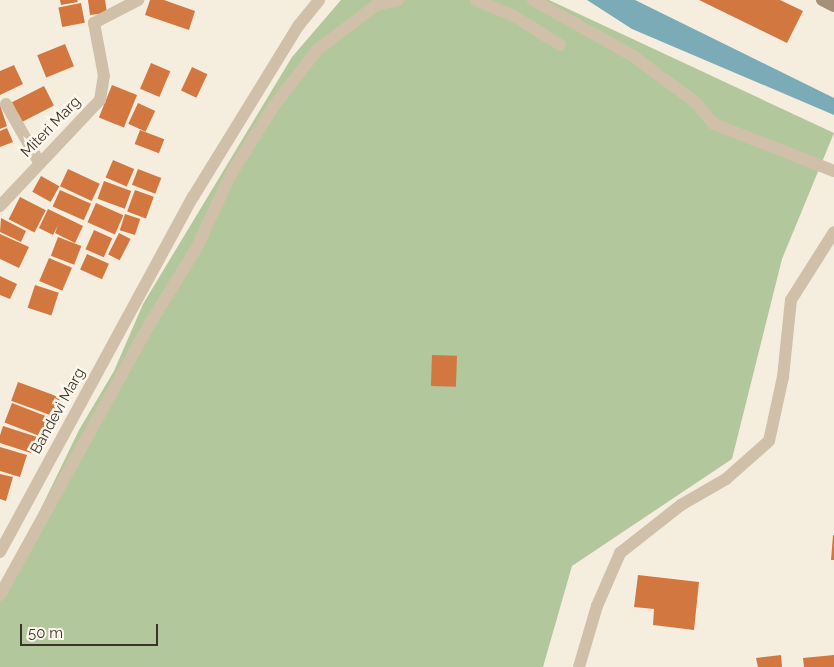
<!DOCTYPE html>
<style>
body{margin:0}
#map{position:relative;width:834px;height:667px;overflow:hidden;background:#f5eedf;font-family:Raleway,sans-serif}
div>[style]{position:absolute}
.green>*{inset:0;background:#b3c79c}
.water>*{inset:0;background:#7aabb6}
.building>*{inset:0;background:#d37740;transform-origin:0 0}
.minor>*{height:12px;margin:-6px;padding:0 6px;transform-origin:6px;border-radius:6px;background:#d0c0a9}
.tertiary>*{height:12px;margin:-6px;padding:0 6px;transform-origin:6px;border-radius:6px;background:#d0c0a9}
.secondary>*{height:12px;margin:-6px;padding:0 6px;transform-origin:6px;border-radius:6px;background:#a48f79}
span{translate:-50% -50%;white-space:nowrap;text-align:center;line-height:1.15;-webkit-text-stroke:5px #fcf7ec;paint-order:stroke}
.street-label{font-size:15px;color:#3c3229}
.scale{position:absolute;left:20px;top:624px;width:138px;height:22px;box-sizing:border-box;border:2px solid #3c3229;border-top:0;padding-left:6px;font-size:15px;line-height:18px;white-space:nowrap;color:#3c3229;-webkit-text-stroke:4px #fcf7ec;paint-order:stroke}
</style>
<div id="map">
<div class="green">
<i style="clip-path:polygon(341px 0,549px 0,834px 133px,782px 259px,732px 459px,572px 566px,543px 667px,0 667px,0 593px,79px 430px,114px 371px,143px 304px,292px 57px)"></i>
</div>
<div class="water">
<i style="clip-path:polygon(587px 0,635px 0,834px 98px,834px 115px,632px 29px)"></i>
</div>
<div class="building">
<i style="clip-path:polygon(60px 0,77px 0,78px 2px,61px 5px)"></i>
<i style="clip-path:polygon(88px 0,105px 0,107px 13px,90px 15px)"></i>
<i style="clip-path:polygon(150px 0,164px 0,195px 11px,189px 30px,145px 15px)"></i>
<i style="clip-path:polygon(699px 0,780px 0,803px 11px,787px 43px)"></i>
<i style="left:81px;top:3px;width:20px;height:23px;rotate:79deg"></i>
<i style="left:65px;top:44px;width:24px;height:30px;rotate:68deg"></i>
<i style="left:151px;top:63px;width:21px;height:28px;rotate:23deg"></i>
<i style="clip-path:polygon(14px 65px,23px 84px,0 95px,0 71px)"></i>
<i style="left:192px;top:67px;width:17px;height:26px;rotate:25deg"></i>
<i style="left:112px;top:85px;width:27px;height:35px;rotate:22deg"></i>
<i style="left:44px;top:86px;width:22px;height:36px;rotate:63deg"></i>
<i style="left:138px;top:103px;width:19px;height:23px;rotate:25deg"></i>
<i style="clip-path:polygon(0 105px,7px 126px,0 129px)"></i>
<i style="clip-path:polygon(7px 128px,13px 142px,0 147px,0 131px)"></i>
<i style="left:140px;top:130px;width:26px;height:15px;rotate:21deg"></i>
<i style="left:113px;top:160px;width:23px;height:19px;rotate:23deg"></i>
<i style="left:68px;top:169px;width:35px;height:19px;rotate:25deg"></i>
<i style="left:138px;top:169px;width:25px;height:17px;rotate:21deg"></i>
<i style="left:41px;top:176px;width:21px;height:18px;rotate:29deg"></i>
<i style="left:104px;top:181px;width:29px;height:19px;rotate:20deg"></i>
<i style="left:60px;top:190px;width:34px;height:18px;rotate:24deg"></i>
<i style="left:135px;top:190px;width:20px;height:23px;rotate:20deg"></i>
<i style="left:20px;top:197px;width:29px;height:25px;rotate:27deg"></i>
<i style="left:96px;top:203px;width:30px;height:21px;rotate:24deg"></i>
<i style="clip-path:polygon(48px 209px,83px 226px,75px 243px,55px 233px,58px 225px,53px 235px,39px 228px)"></i>
<i style="left:125px;top:214px;width:16px;height:17px;rotate:18deg"></i>
<i style="clip-path:polygon(1px 218px,26px 231px,21px 242px,0 232px)"></i>
<i style="left:94px;top:230px;width:20px;height:21px;rotate:24deg"></i>
<i style="left:119px;top:233px;width:13px;height:24px;rotate:27deg"></i>
<i style="clip-path:polygon(0 234px,29px 247px,19px 268px,0 259px)"></i>
<i style="left:58px;top:237px;width:25px;height:20px;rotate:21deg"></i>
<i style="left:87px;top:254px;width:24px;height:17px;rotate:24deg"></i>
<i style="left:49px;top:258px;width:25px;height:25px;rotate:23deg"></i>
<i style="clip-path:polygon(0 276px,17px 284px,10px 299px,0 295px)"></i>
<i style="left:35px;top:285px;width:25px;height:24px;rotate:18deg"></i>
<i style="left:432px;top:355px;width:25px;height:31px;rotate:2deg"></i>
<i style="left:18px;top:382px;width:45px;height:20px;rotate:20deg"></i>
<i style="left:12px;top:403px;width:43px;height:21px;rotate:21deg"></i>
<i style="left:3px;top:426px;width:35px;height:17px;rotate:18deg"></i>
<i style="clip-path:polygon(0 447px,27px 455px,20px 477px,0 471px)"></i>
<i style="clip-path:polygon(0 474px,13px 477px,6px 501px,0 499px)"></i>
<i style="clip-path:polygon(833px 535px,834px 535px,834px 560px,831px 560px)"></i>
<i style="clip-path:polygon(638px 575px,699px 582px,694px 630px,653px 625px,654px 609px,634px 607px)"></i>
<i style="clip-path:polygon(781px 655px,782px 667px,758px 667px,756px 658px)"></i>
<i style="clip-path:polygon(834px 655px,834px 667px,804px 667px,803px 658px)"></i>
</div>
<div class="minor">
<i style="left:476px;top:0;width:41px;rotate:22.8deg"></i>
<i style="left:514px;top:16px;width:54px;rotate:32.2deg"></i>
<i style="left:533px;top:0;width:115px;rotate:29.2deg"></i>
<i style="left:633px;top:56px;width:77px;rotate:36.6deg"></i>
<i style="left:695px;top:102px;width:29px;rotate:49deg"></i>
<i style="left:714px;top:124px;width:129px;rotate:21.4deg"></i>
<i style="left:6px;top:104px;width:67px;rotate:60.4deg"></i>
<i style="left:0;top:206px;width:146px;rotate:-46.7deg"></i>
<i style="left:100px;top:100px;width:24px;rotate:-81deg"></i>
<i style="left:104px;top:76px;width:54px;rotate:-100.7deg"></i>
<i style="left:94px;top:23px;width:50px;rotate:-27.6deg"></i>
<i style="left:0;top:552px;width:404px;rotate:-61.5deg"></i>
<i style="left:193px;top:197px;width:202px;rotate:-58.4deg"></i>
<i style="left:299px;top:25px;width:32px;rotate:-51deg"></i>
<i style="left:0;top:595px;width:308px;rotate:-61.1deg"></i>
<i style="left:149px;top:325px;width:89px;rotate:-58.3deg"></i>
<i style="left:196px;top:249px;width:83px;rotate:-65deg"></i>
<i style="left:231px;top:174px;width:79px;rotate:-57.9deg"></i>
<i style="left:273px;top:107px;width:72px;rotate:-52.3deg"></i>
<i style="left:317px;top:50px;width:74px;rotate:-37.3deg"></i>
<i style="left:376px;top:5px;width:23px;rotate:-13deg"></i>
</div>
<div class="tertiary">
<i style="left:579px;top:667px;width:64px;rotate:-73.6deg"></i>
<i style="left:597px;top:606px;width:58px;rotate:-66.5deg"></i>
<i style="left:620px;top:553px;width:78px;rotate:-38.2deg"></i>
<i style="left:681px;top:505px;width:52px;rotate:-30deg"></i>
<i style="left:726px;top:479px;width:57px;rotate:-41.5deg"></i>
<i style="left:769px;top:441px;width:66px;rotate:-77.7deg"></i>
<i style="left:783px;top:377px;width:77px;rotate:-84.1deg"></i>
<i style="left:791px;top:300px;width:80px;rotate:-57.7deg"></i>
</div>
<div class="secondary">
<i style="left:822px;top:0;width:13px;rotate:27deg"></i>
</div>
<div class="street-label">
<span style="left:51px;top:127px;rotate:-46deg">Miteri Marg</span>
<span style="left:58px;top:411px;rotate:-61deg">Bandevi Marg</span>
</div>
<div class="scale">50 m</div>
</div>
